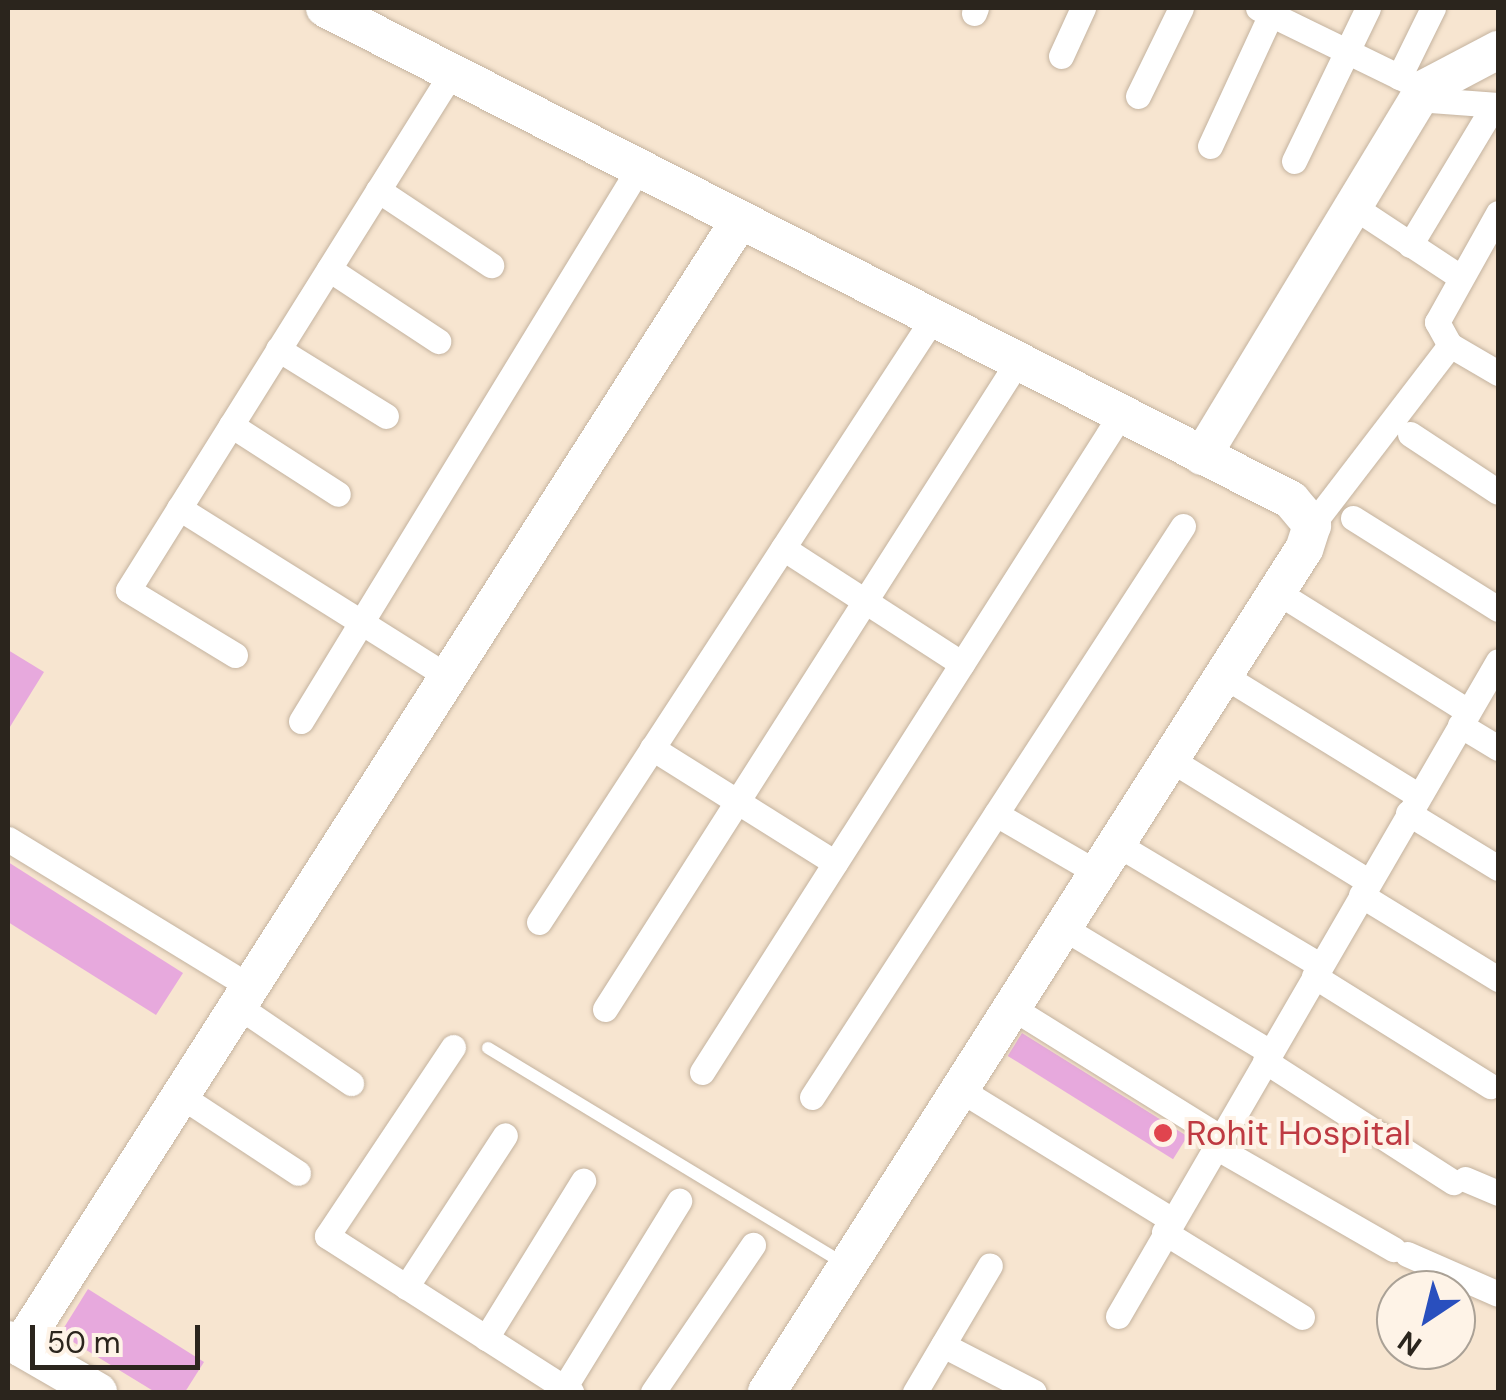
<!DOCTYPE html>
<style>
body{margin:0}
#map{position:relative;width:1506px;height:1400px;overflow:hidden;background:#f7e5d0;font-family:"DM Sans",sans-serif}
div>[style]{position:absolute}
.building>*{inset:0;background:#e7a9dd;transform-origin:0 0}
.roads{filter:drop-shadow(0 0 2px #c4b39f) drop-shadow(0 0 2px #c4b39f)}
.lane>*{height:12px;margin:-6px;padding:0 6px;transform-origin:6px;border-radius:6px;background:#fff}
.street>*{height:25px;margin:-12.5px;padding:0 12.5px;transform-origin:12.5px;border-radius:12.5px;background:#fff}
.secondary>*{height:38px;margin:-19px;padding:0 19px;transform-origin:19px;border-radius:19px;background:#fff}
.dots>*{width:28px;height:28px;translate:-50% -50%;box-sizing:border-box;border:5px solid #fef3e7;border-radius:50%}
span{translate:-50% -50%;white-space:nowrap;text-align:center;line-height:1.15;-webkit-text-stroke:8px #fef3e7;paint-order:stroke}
.health-label{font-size:35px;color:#be3a42}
.left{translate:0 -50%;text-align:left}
.frame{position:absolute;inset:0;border:10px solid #2b251d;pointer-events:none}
.north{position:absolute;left:1376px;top:1270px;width:100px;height:100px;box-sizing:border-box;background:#fef3e7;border:2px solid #aaa196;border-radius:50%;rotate:215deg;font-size:28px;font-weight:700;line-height:40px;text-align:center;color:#2b251d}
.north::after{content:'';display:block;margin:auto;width:35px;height:45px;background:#294fbe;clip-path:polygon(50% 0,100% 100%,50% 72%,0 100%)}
.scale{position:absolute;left:30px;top:1325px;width:170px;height:45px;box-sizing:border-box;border:5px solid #2b251d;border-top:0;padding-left:12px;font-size:30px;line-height:35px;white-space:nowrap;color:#2b251d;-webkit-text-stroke:8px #fef3e7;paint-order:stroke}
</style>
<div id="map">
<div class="building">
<i style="clip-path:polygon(8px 650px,44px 672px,8px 730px)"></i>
<i style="clip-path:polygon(8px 862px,183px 973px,156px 1015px,8px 922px)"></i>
<i style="left:1022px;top:1033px;width:195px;height:27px;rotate:32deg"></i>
<i style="clip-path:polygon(88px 1289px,204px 1362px,185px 1392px,155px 1392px,60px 1334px)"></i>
</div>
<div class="roads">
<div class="lane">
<i style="left:488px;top:1048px;width:417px;rotate:31.2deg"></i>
</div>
<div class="street">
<i style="left:1258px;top:8px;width:185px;rotate:26deg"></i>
<i style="left:974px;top:13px;width:5px;rotate:-68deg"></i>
<i style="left:1061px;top:56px;width:53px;rotate:-65.4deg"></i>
<i style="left:1399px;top:77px;width:77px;rotate:-63.8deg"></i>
<i style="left:1138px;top:96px;width:98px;rotate:-64deg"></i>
<i style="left:1417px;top:99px;width:81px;rotate:4.2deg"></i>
<i style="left:1210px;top:146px;width:145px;rotate:-65.2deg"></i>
<i style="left:1294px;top:161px;width:170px;rotate:-64.2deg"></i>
<i style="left:378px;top:190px;width:136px;rotate:33.6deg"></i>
<i style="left:1354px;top:207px;width:127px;rotate:33.4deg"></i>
<i style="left:1498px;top:213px;width:125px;rotate:119.2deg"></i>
<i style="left:1437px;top:322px;width:26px;rotate:61deg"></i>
<i style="left:1450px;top:345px;width:56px;rotate:30.3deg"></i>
<i style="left:1410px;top:245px;width:163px;rotate:-59deg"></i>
<i style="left:329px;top:269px;width:131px;rotate:33.4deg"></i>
<i style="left:278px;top:349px;width:127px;rotate:31.8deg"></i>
<i style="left:231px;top:425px;width:127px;rotate:32.8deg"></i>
<i style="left:1410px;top:434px;width:105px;rotate:33.4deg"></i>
<i style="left:179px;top:508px;width:318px;rotate:32.1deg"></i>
<i style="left:1353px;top:518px;width:171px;rotate:32.1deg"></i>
<i style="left:1312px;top:525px;width:227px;rotate:-52.5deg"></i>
<i style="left:783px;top:548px;width:213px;rotate:32.9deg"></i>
<i style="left:1274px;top:590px;width:229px;rotate:32deg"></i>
<i style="left:235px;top:655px;width:125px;rotate:-148.7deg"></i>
<i style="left:128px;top:590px;width:611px;rotate:-57.97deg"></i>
<i style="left:1221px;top:674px;width:231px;rotate:31.6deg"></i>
<i style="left:301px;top:721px;width:648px;rotate:-58.57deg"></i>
<i style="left:1460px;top:725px;width:44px;rotate:31.2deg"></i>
<i style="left:652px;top:748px;width:216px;rotate:32.1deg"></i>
<i style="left:1168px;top:758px;width:235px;rotate:31.6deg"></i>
<i style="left:1408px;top:813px;width:105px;rotate:31.4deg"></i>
<i style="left:996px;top:814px;width:116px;rotate:30.1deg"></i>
<i style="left:8px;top:839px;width:284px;rotate:31.4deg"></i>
<i style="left:1115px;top:843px;width:239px;rotate:30.8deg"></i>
<i style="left:1361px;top:895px;width:161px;rotate:31.5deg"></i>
<i style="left:539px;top:922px;width:721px;rotate:-56.88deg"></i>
<i style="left:1062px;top:927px;width:243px;rotate:31deg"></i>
<i style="left:1314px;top:976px;width:208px;rotate:32deg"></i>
<i style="left:238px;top:1006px;width:137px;rotate:34.3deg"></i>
<i style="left:1011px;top:1007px;width:246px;rotate:31.9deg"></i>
<i style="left:605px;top:1009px;width:768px;rotate:-57.49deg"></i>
<i style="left:453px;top:1047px;width:227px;rotate:123.7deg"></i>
<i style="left:327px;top:1236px;width:290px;rotate:32.6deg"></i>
<i style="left:1265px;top:1061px;width:224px;rotate:32.8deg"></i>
<i style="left:702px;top:1072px;width:780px;rotate:-57.51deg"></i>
<i style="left:959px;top:1089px;width:248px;rotate:31.6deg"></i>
<i style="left:181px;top:1096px;width:140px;rotate:33.3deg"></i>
<i style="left:812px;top:1097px;width:681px;rotate:-56.99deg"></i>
<i style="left:1214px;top:1146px;width:207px;rotate:29.9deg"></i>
<i style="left:1465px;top:1179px;width:36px;rotate:23deg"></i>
<i style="left:1164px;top:1232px;width:162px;rotate:31.6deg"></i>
<i style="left:1407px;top:1254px;width:99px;rotate:23.7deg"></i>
<i style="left:406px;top:1287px;width:181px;rotate:-56.9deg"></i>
<i style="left:1118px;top:1316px;width:757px;rotate:-59.88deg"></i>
<i style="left:486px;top:1338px;width:185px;rotate:-58.3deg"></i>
<i style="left:943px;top:1345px;width:102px;rotate:27.3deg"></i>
<i style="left:564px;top:1388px;width:220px;rotate:-58.4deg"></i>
<i style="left:653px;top:1392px;width:178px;rotate:-55.8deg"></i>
<i style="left:915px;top:1392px;width:147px;rotate:-59.4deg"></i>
</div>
<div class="secondary">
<i style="left:325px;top:8px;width:1084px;rotate:26.99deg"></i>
<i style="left:1291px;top:500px;width:33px;rotate:50deg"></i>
<i style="left:1312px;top:525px;width:25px;rotate:108deg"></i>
<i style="left:1304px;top:549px;width:1000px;rotate:122.5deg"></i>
<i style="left:1202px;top:456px;width:429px;rotate:-58.8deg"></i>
<i style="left:1424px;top:89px;width:84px;rotate:-27.8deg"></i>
<i style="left:8px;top:1340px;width:104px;rotate:30deg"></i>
<i style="left:20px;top:1347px;width:1337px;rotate:-57.43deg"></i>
</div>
</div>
<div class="dots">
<i style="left:1163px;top:1133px;background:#e0444e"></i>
</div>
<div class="health-label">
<span class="left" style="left:1186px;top:1133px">Rohit Hospital</span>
</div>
<div class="frame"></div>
<div class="north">N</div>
<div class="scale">50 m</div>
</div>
